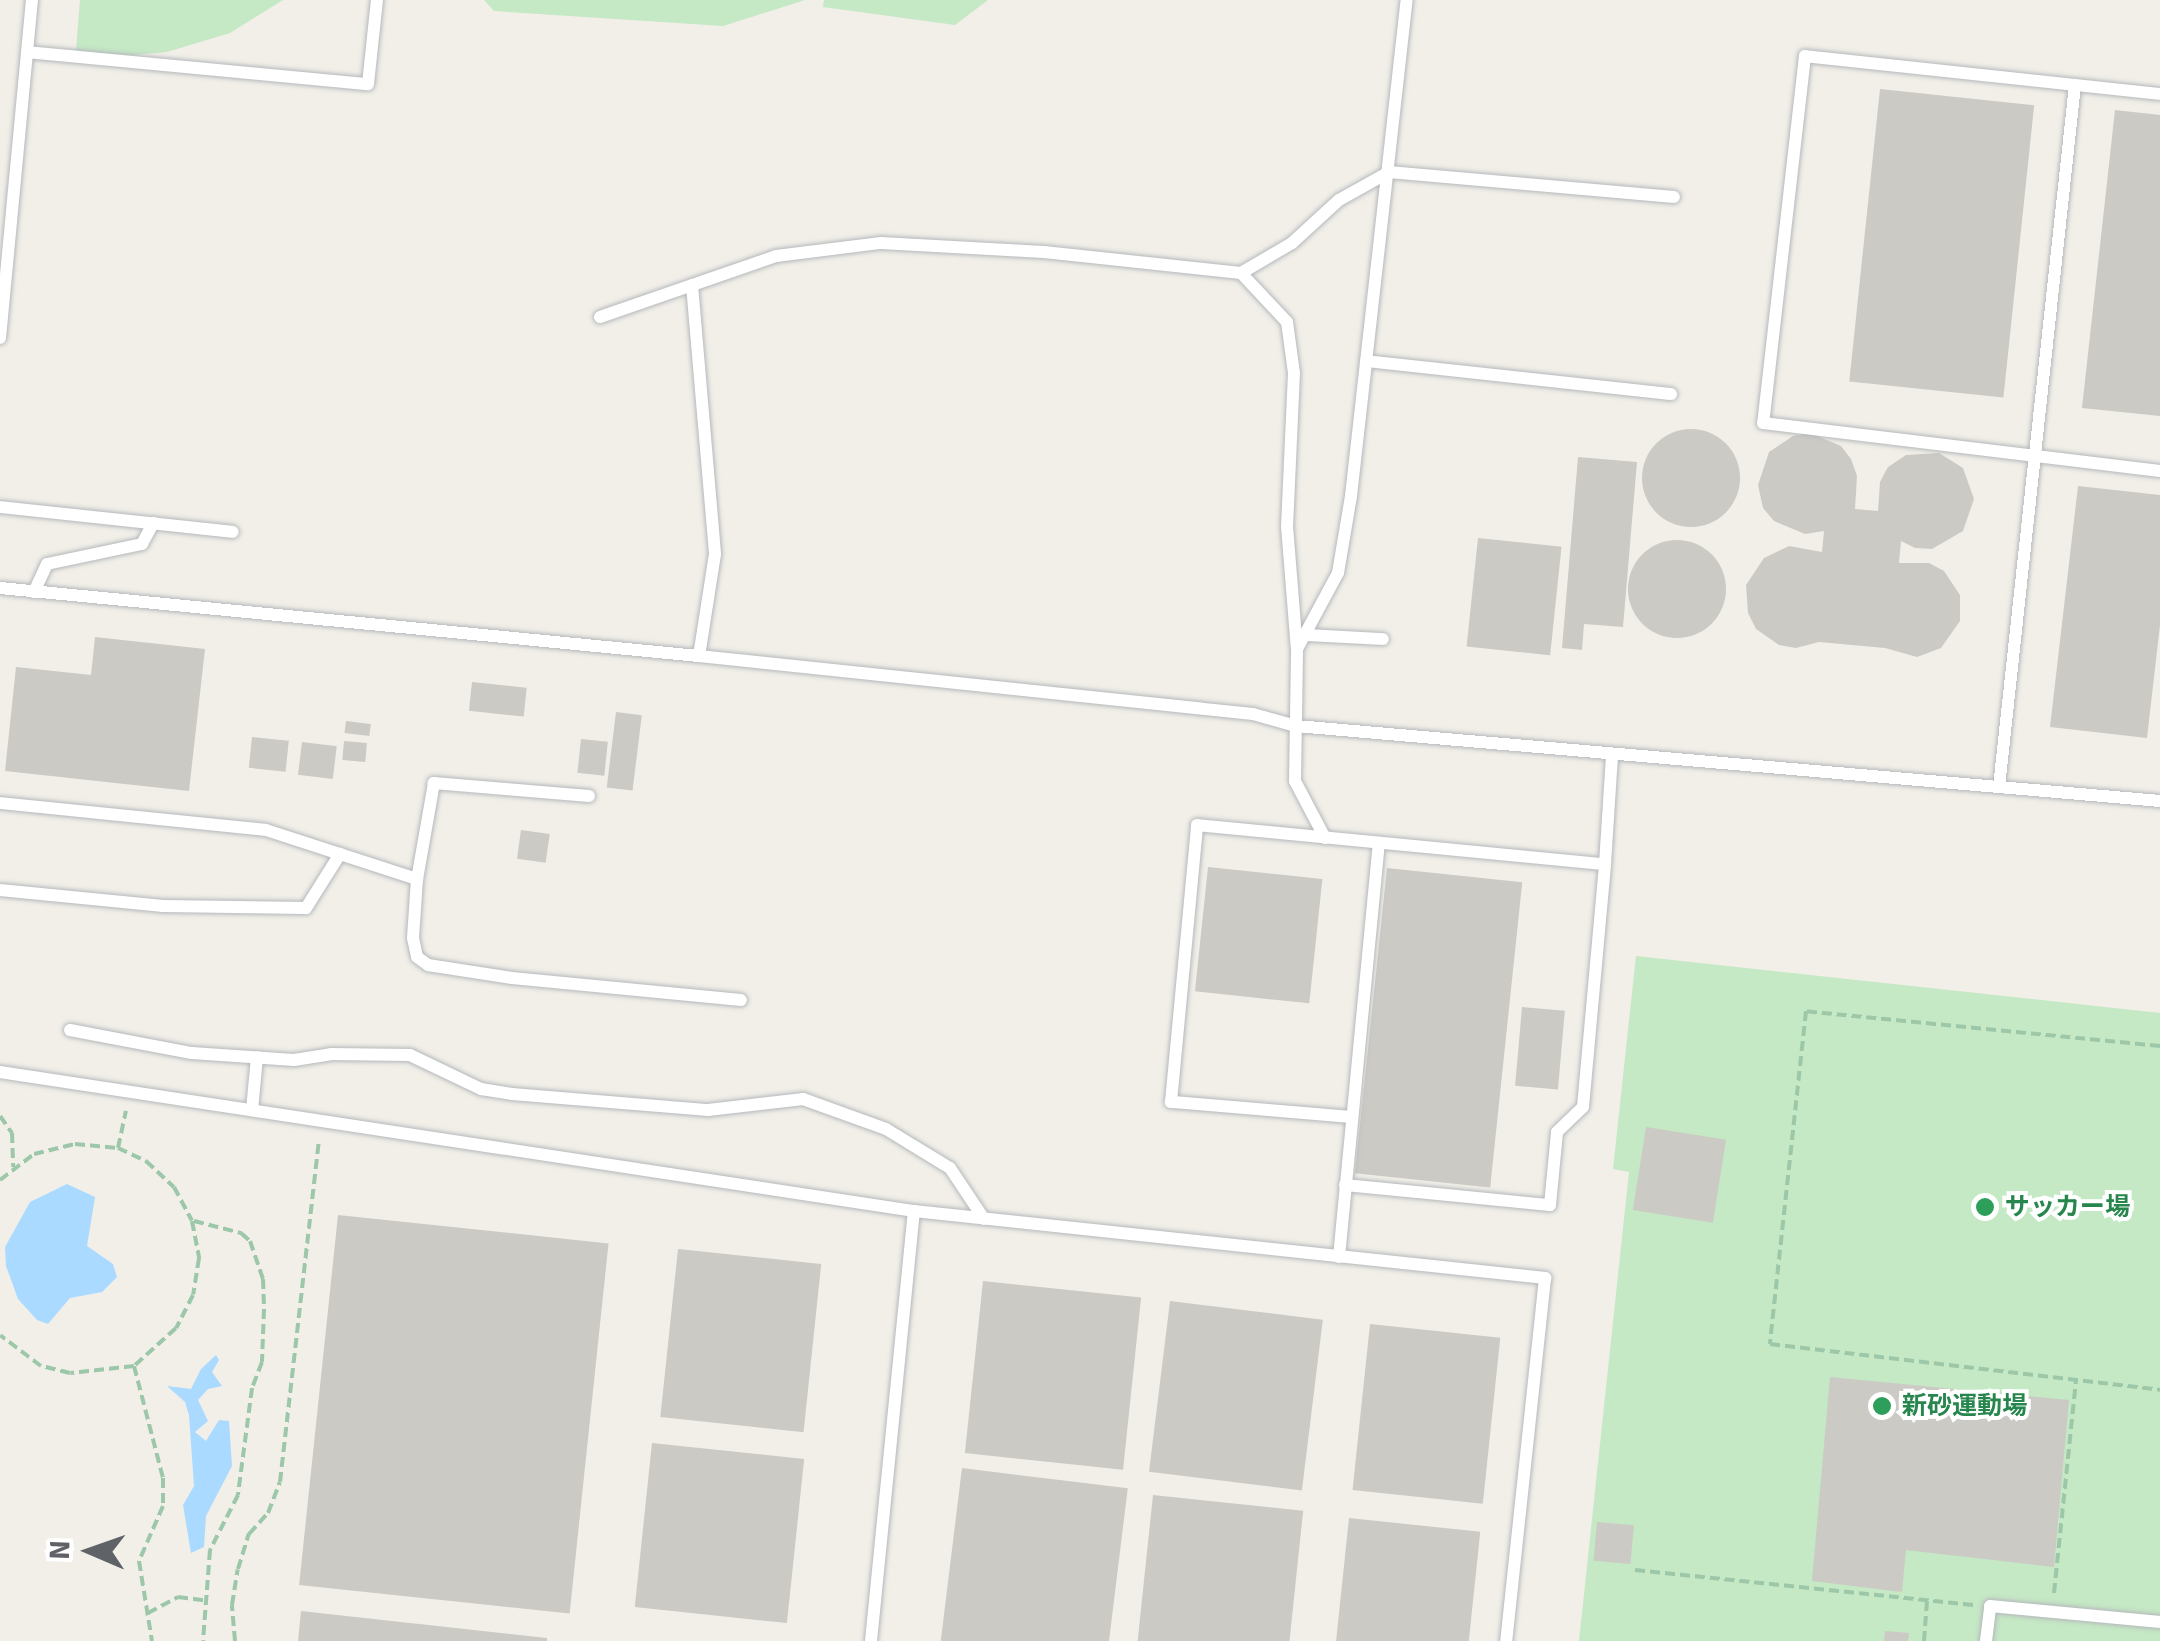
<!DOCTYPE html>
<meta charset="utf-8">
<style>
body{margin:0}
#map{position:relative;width:2160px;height:1641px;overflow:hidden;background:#f1efe8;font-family:Signika,"Noto Sans JP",sans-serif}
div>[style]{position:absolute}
.green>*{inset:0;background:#c5e8c5}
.water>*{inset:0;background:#aadaff}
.building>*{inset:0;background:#cccac5;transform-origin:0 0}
.round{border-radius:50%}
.path>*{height:4px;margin-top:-2px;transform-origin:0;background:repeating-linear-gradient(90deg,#9cc7a9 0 10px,transparent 0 15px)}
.roads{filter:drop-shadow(0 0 2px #b5b8bc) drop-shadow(0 0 2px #b5b8bc)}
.service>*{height:12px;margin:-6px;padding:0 6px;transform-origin:6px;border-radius:6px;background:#fff}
.dots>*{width:28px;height:28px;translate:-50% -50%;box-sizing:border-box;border:5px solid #fff;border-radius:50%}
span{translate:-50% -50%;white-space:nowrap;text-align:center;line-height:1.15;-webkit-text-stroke:8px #fff;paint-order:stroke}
.leisure-label{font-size:25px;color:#27864d;font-weight:700}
.left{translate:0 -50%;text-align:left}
.north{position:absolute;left:40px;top:1501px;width:100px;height:100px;-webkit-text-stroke:8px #fff;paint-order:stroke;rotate:272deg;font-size:28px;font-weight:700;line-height:40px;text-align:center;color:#5f6368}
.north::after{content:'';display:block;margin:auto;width:35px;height:45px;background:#5f6368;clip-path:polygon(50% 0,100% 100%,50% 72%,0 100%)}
</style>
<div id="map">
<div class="green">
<i style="clip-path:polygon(80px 0,283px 0,230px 33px,167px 52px,110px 57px,76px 50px)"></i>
<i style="clip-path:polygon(484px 0,805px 0,723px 26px,494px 11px)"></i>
<i style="clip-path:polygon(824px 0,988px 0,955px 25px,823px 7px)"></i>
<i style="clip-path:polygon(1636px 956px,2160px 1013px,2160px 1641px,1579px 1641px,1629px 1172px,1613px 1169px)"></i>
</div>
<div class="water">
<i style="clip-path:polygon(67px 1184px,95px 1197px,87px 1246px,113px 1264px,117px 1277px,102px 1292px,70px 1298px,48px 1324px,37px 1320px,18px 1299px,6px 1266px,5px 1247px,30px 1202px)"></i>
<i style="clip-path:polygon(216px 1355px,219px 1360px,212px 1372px,222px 1386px,208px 1389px,198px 1400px,208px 1421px,195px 1432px,206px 1441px,219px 1420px,229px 1421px,232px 1466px,206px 1516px,204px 1547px,191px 1553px,183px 1505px,194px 1486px,189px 1415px,185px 1402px,167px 1386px,191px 1389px,201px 1369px)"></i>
</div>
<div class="building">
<i style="left:1880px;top:89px;width:155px;height:294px;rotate:6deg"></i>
<i style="clip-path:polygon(2115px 110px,2160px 115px,2160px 416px,2082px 408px)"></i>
<i class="round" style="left:1642px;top:429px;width:98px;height:98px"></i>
<i style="clip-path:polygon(1810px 433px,1841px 446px,1851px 459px,1857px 476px,1855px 509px,1878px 511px,1880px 482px,1888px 467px,1906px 455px,1939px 453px,1963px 468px,1974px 499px,1963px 531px,1932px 549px,1915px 548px,1901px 541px,1899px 563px,1929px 563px,1944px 571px,1960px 595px,1960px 621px,1941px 648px,1917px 657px,1885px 648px,1819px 642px,1796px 648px,1779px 645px,1756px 629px,1748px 613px,1746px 585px,1764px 558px,1789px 546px,1822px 552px,1824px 531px,1805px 534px,1774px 521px,1763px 508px,1758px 485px,1769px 452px,1793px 436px)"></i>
<i style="clip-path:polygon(1578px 457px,1637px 462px,1623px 627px,1584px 624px,1582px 650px,1562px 648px)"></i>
<i style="clip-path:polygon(2078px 486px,2160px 495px,2160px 625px,2147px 738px,2050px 727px)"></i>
<i style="left:1478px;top:538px;width:84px;height:109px;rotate:6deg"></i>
<i class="round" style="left:1628px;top:540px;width:98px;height:98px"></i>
<i style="clip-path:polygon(95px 637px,205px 649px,189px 791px,5px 771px,16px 667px,91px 675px)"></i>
<i style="left:472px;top:682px;width:55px;height:29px;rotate:6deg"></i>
<i style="left:616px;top:712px;width:26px;height:76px;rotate:7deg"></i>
<i style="left:346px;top:721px;width:25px;height:12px;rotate:7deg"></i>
<i style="left:252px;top:737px;width:37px;height:31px;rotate:6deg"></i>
<i style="left:581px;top:739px;width:27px;height:34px;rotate:6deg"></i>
<i style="left:344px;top:741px;width:23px;height:19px;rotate:5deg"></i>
<i style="left:302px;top:742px;width:35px;height:33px;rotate:7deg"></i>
<i style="left:521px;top:830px;width:29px;height:29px;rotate:8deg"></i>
<i style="left:1208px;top:867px;width:115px;height:125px;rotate:6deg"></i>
<i style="left:1387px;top:868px;width:136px;height:307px;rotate:6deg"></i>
<i style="left:1522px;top:1007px;width:43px;height:79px;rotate:5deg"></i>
<i style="left:1646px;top:1127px;width:81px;height:84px;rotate:9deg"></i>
<i style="left:338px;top:1215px;width:272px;height:372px;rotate:6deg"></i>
<i style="left:678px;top:1249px;width:144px;height:169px;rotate:6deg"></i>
<i style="left:983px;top:1281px;width:159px;height:173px;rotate:6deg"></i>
<i style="left:1170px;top:1301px;width:154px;height:172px;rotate:7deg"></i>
<i style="left:1370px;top:1324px;width:131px;height:167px;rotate:6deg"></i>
<i style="clip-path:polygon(1830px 1377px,2069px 1400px,2054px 1567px,1906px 1550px,1902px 1592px,1812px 1581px)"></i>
<i style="left:652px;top:1443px;width:153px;height:165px;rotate:6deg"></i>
<i style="left:962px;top:1468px;width:167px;height:174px;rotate:7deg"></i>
<i style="left:1153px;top:1495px;width:151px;height:147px;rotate:6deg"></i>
<i style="left:1349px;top:1518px;width:132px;height:124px;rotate:6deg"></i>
<i style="left:1597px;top:1522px;width:37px;height:39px;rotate:5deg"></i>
<i style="clip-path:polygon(301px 1611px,547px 1638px,547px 1641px,298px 1641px)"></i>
<i style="clip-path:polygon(1885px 1631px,1909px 1633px,1908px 1641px,1884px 1641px)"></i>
</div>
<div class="path">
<i style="left:2160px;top:1046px;width:356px;rotate:-174.4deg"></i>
<i style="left:1806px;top:1011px;width:335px;rotate:96.2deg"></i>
<i style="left:1770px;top:1344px;width:393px;rotate:6.7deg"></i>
<i style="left:0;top:1116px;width:21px;rotate:55deg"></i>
<i style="left:12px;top:1133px;width:34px;rotate:88deg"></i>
<i style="left:118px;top:1148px;width:38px;rotate:-78deg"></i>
<i style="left:0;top:1180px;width:43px;rotate:-37.4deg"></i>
<i style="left:34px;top:1154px;width:42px;rotate:-13.7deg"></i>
<i style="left:75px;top:1144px;width:43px;rotate:5.3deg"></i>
<i style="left:118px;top:1148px;width:31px;rotate:25deg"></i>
<i style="left:146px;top:1161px;width:38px;rotate:43deg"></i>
<i style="left:174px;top:1187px;width:38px;rotate:62deg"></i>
<i style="left:192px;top:1221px;width:38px;rotate:79deg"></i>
<i style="left:199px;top:1258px;width:37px;rotate:99deg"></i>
<i style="left:193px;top:1295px;width:37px;rotate:117deg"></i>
<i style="left:176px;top:1328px;width:57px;rotate:137.9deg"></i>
<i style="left:134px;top:1366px;width:64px;rotate:173.8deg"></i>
<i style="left:70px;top:1373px;width:30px;rotate:-166deg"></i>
<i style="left:41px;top:1366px;width:51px;rotate:-142.9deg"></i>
<i style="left:194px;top:1221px;width:49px;rotate:14.3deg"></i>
<i style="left:241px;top:1233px;width:12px;rotate:42deg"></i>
<i style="left:250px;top:1241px;width:40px;rotate:71.1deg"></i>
<i style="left:263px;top:1279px;width:30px;rotate:88deg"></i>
<i style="left:264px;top:1309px;width:53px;rotate:92.2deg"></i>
<i style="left:262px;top:1362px;width:28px;rotate:111deg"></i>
<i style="left:252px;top:1388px;width:108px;rotate:97.5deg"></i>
<i style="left:238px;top:1495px;width:62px;rotate:117deg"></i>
<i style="left:210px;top:1550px;width:91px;rotate:94.4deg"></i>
<i style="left:134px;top:1366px;width:116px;rotate:75.5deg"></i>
<i style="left:163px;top:1478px;width:28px;rotate:90deg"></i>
<i style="left:163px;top:1506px;width:60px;rotate:113.6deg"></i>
<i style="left:139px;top:1561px;width:81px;rotate:80.8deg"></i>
<i style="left:1635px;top:1570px;width:342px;rotate:5.9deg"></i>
<i style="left:2054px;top:1593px;width:214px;rotate:-84.1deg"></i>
<i style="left:148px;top:1613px;width:34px;rotate:-28deg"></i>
<i style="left:178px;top:1597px;width:26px;rotate:7deg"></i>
<i style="left:235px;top:1641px;width:36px;rotate:-95deg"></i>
<i style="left:232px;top:1605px;width:36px;rotate:-81deg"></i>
<i style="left:238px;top:1569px;width:37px;rotate:-73deg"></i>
<i style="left:249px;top:1534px;width:28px;rotate:-48deg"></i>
<i style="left:268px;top:1513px;width:33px;rotate:-69deg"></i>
<i style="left:280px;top:1482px;width:344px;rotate:-83.5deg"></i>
<i style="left:1924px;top:1641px;width:40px;rotate:-85.7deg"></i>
</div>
<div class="roads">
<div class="service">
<i style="left:27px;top:52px;width:342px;rotate:5.4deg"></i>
<i style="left:368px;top:84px;width:84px;rotate:-83.9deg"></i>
<i style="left:2160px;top:94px;width:357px;rotate:-173.9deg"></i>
<i style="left:1805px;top:56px;width:369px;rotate:96.5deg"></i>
<i style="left:1763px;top:423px;width:400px;rotate:6.9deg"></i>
<i style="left:1241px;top:273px;width:67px;rotate:46.8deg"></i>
<i style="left:1287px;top:322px;width:51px;rotate:82.2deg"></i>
<i style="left:1294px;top:373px;width:153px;rotate:92.6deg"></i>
<i style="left:1287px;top:526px;width:123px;rotate:85.4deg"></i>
<i style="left:692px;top:285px;width:270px;rotate:85.1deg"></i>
<i style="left:715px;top:554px;width:103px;rotate:98.9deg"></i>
<i style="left:600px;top:317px;width:186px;rotate:-19.1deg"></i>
<i style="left:776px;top:256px;width:106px;rotate:-7.1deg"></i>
<i style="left:881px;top:243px;width:163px;rotate:3.2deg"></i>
<i style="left:1044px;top:252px;width:198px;rotate:6.1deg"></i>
<i style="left:1241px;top:273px;width:59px;rotate:-30.5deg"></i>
<i style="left:1292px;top:243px;width:64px;rotate:-42.5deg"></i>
<i style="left:1339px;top:200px;width:57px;rotate:-29.2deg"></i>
<i style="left:1389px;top:172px;width:286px;rotate:5deg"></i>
<i style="left:0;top:338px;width:340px;rotate:-84.6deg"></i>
<i style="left:1366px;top:361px;width:307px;rotate:6.2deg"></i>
<i style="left:0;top:507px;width:234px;rotate:6.1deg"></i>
<i style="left:0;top:588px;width:702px;rotate:5.56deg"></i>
<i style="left:699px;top:656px;width:557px;rotate:5.98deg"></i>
<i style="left:1253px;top:714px;width:45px;rotate:15.6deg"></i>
<i style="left:1296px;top:726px;width:867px;rotate:4.96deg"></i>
<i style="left:34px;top:592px;width:31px;rotate:-65deg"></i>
<i style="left:47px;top:564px;width:97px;rotate:-11.9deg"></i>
<i style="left:142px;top:544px;width:24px;rotate:-62deg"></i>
<i style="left:1308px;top:635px;width:75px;rotate:3.1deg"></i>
<i style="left:1999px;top:787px;width:706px;rotate:-83.82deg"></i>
<i style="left:589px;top:796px;width:156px;rotate:-175.2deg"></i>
<i style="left:434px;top:783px;width:97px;rotate:100deg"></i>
<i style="left:417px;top:879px;width:59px;rotate:93.9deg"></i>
<i style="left:413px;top:938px;width:19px;rotate:78deg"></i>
<i style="left:417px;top:957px;width:14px;rotate:36deg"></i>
<i style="left:428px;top:965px;width:85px;rotate:8.8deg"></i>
<i style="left:512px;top:978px;width:230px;rotate:5.5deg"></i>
<i style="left:0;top:803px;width:267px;rotate:5.8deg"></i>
<i style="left:266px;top:830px;width:159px;rotate:18deg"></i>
<i style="left:1325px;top:838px;width:64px;rotate:-117.8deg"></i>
<i style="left:1295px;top:781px;width:132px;rotate:-89.1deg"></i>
<i style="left:1297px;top:649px;width:86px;rotate:-61.7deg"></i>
<i style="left:1338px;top:573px;width:78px;rotate:-80.4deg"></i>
<i style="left:1351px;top:496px;width:499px;rotate:-83.6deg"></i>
<i style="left:0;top:890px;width:164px;rotate:5.6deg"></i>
<i style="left:163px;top:906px;width:143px;rotate:0.8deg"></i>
<i style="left:306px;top:908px;width:64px;rotate:-57.8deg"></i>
<i style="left:70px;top:1030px;width:124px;rotate:10.7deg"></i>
<i style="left:192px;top:1053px;width:102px;rotate:3.9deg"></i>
<i style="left:294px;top:1060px;width:37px;rotate:-9deg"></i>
<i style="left:331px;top:1054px;width:79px;rotate:0.7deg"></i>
<i style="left:410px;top:1055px;width:79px;rotate:25.6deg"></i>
<i style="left:481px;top:1089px;width:31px;rotate:9deg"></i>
<i style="left:512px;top:1094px;width:197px;rotate:4.7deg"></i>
<i style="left:708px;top:1110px;width:96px;rotate:-6.6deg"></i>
<i style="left:803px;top:1099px;width:88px;rotate:19.9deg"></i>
<i style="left:886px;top:1129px;width:75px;rotate:31.4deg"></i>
<i style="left:950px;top:1168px;width:61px;rotate:56.3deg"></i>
<i style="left:0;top:1072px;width:925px;rotate:8.65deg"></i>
<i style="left:914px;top:1211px;width:635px;rotate:6.06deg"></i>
<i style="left:1545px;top:1278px;width:365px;rotate:96.1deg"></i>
<i style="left:252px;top:1110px;width:53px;rotate:-84.6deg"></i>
<i style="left:1351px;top:1117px;width:181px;rotate:-175.2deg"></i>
<i style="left:1171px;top:1102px;width:278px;rotate:-84.6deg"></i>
<i style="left:1197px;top:825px;width:410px;rotate:5.5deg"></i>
<i style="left:1605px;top:864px;width:109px;rotate:-86.3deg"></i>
<i style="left:1345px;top:1185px;width:206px;rotate:5.6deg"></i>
<i style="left:1550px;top:1205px;width:73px;rotate:-84.5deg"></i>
<i style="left:1557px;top:1132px;width:36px;rotate:-44deg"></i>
<i style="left:1583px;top:1107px;width:244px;rotate:-84.8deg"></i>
<i style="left:1339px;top:1257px;width:416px;rotate:-84.5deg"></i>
<i style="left:871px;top:1641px;width:432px;rotate:-84.3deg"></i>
<i style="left:1986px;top:1641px;width:35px;rotate:-83deg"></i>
<i style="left:1990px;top:1606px;width:171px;rotate:5.4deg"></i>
</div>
</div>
<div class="dots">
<i style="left:1985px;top:1207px;background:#2e9e5b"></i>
<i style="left:1882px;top:1406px;background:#2e9e5b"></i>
</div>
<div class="leisure-label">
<span class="left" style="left:2005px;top:1207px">サッカー場</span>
<span class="left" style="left:1902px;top:1406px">新砂運動場</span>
</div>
<div class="north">N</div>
</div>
